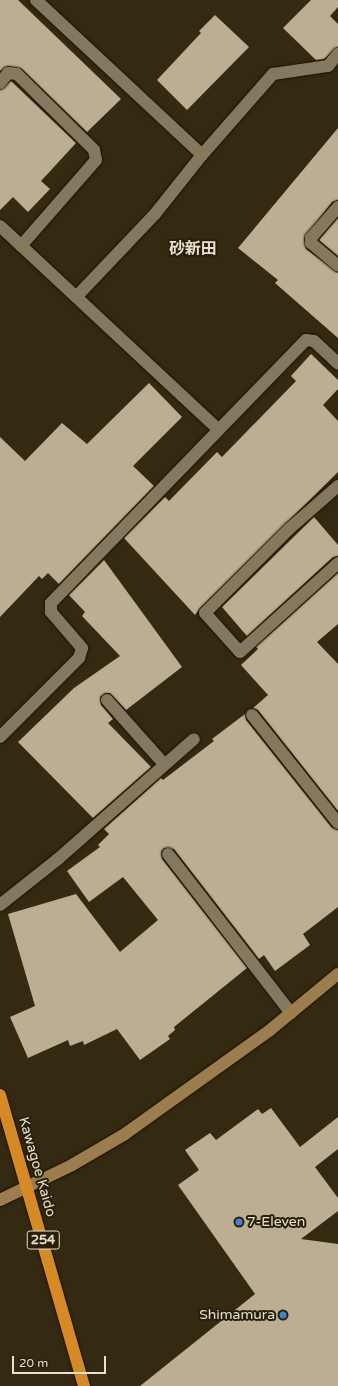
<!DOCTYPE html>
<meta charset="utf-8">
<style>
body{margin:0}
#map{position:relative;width:338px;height:1386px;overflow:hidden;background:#342a12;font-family:"Varela Round","Noto Sans JP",sans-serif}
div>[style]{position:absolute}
.building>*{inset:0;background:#bbae93}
.roads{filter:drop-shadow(0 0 1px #1b1200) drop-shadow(0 0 1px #1b1200)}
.lane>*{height:12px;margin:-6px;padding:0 6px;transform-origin:6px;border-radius:6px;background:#84795f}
.street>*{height:12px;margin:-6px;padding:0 6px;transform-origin:6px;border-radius:6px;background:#84795f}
.secondary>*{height:12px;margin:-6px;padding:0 6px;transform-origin:6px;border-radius:6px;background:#9c7e4e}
.highway>*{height:12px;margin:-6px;padding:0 6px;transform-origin:6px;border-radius:6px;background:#d58a27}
.dots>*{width:11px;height:11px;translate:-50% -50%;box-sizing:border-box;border:2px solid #2a2008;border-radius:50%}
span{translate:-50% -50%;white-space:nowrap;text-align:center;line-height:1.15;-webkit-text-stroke:4px #2a2008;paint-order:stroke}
.shield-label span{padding:1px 3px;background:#2a2008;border:1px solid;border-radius:3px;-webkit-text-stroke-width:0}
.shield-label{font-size:13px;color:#e6e0d2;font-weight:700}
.street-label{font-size:14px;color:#e6e0d2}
.poi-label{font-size:14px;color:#e6e0d2}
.left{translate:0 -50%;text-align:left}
.right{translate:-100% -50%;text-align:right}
.quarter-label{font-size:16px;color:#e6e0d2;font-weight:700}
.scale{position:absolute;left:12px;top:1356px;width:94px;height:18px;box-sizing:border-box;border:2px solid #e6e0d2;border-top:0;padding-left:5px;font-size:12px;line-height:14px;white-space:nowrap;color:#e6e0d2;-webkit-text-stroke:3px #2a2008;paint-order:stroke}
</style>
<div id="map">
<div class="building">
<i style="clip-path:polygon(0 0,18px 0,121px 99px,87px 132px,22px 69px,8px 66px,0 71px)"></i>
<i style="clip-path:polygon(311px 0,338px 0,338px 7px,330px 16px,338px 24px,338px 47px,324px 59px,316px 60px,283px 28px)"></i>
<i style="clip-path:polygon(215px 15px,249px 47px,187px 110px,157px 80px,201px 33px,199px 31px)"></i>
<i style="clip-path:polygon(11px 81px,76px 143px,41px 181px,50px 189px,28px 212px,13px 197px,0 210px,0 90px)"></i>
<i style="clip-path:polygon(338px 128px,338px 200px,332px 202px,304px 238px,306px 249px,338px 273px,338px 338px,275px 283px,278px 280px,238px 248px)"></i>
<i style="clip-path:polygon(338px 218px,338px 256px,319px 240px)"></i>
<i style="clip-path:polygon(311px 354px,338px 380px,338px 389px,323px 405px,338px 421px,338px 472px,200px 608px,195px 615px,124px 538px,165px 497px,169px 501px,217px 452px,222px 457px,296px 381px,291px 376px)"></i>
<i style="clip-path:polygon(149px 383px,182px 417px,133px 466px,154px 486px,59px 584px,48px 573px,42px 579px,39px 576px,0 617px,0 437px,25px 461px,62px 423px,87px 444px)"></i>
<i style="clip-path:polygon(314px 517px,338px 545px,338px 556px,333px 557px,247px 636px,222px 607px)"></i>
<i style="clip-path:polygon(104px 560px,182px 667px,126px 710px,110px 693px,105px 693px,100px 697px,101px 705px,113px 719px,108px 723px,151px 767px,93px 818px,18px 742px,74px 688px,120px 656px,82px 616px,85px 612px,69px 595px)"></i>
<i style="clip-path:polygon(338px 573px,338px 624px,317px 642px,338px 664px,338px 811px,258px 710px,253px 708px,268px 695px,241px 665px,258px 649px,256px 647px)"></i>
<i style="clip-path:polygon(245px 714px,246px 720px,332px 828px,338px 830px,338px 907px,303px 934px,310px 945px,275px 971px,264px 955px,259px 959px,174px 849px,164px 848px,161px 852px,162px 859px,247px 968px,174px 1027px,175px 1030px,168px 1036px,170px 1039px,140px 1060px,117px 1029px,84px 1045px,83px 1041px,70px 1046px,68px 1040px,28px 1058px,10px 1017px,35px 1006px,8px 914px,76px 894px,120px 952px,158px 920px,123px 877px,89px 902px,67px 871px,100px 847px,98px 845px,109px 834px,104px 829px,161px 778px,163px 780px,214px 741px,212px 739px)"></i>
<i style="clip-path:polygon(271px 1108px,300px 1147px,338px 1117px,338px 1149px,315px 1167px,338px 1198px,338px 1211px,301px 1239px,338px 1244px,338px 1386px,140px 1386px,255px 1294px,178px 1185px,199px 1170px,185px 1150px,210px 1133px,216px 1140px,258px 1109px,262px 1114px)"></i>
</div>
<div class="roads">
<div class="lane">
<i style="left:0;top:83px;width:13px;rotate:-51deg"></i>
<i style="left:8px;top:73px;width:9px;rotate:6deg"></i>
<i style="left:17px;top:74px;width:108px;rotate:44.6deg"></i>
<i style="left:94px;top:150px;width:10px;rotate:79deg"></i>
<i style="left:96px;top:160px;width:114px;rotate:131.1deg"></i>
<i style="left:338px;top:207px;width:41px;rotate:131.1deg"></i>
<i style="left:311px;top:238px;width:5px;rotate:90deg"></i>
<i style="left:311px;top:243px;width:35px;rotate:40deg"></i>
<i style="left:338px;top:486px;width:64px;rotate:138.8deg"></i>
<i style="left:290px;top:528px;width:120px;rotate:135deg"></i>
<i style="left:205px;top:613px;width:52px;rotate:48.1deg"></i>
<i style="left:240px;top:652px;width:132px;rotate:-42.2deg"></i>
<i style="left:107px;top:700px;width:86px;rotate:48.3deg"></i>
<i style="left:252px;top:715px;width:138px;rotate:51.5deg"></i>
<i style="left:168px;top:854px;width:201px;rotate:52.3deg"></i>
</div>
<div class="street">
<i style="left:36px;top:0;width:227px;rotate:43deg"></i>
<i style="left:0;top:226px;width:298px;rotate:43deg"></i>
<i style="left:78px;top:295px;width:112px;rotate:-46.5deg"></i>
<i style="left:155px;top:214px;width:75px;rotate:-51.5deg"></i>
<i style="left:202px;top:155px;width:108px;rotate:-48.8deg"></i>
<i style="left:273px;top:74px;width:56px;rotate:-8.3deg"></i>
<i style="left:328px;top:66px;width:16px;rotate:-50deg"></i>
<i style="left:0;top:737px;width:112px;rotate:-45deg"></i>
<i style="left:79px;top:658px;width:10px;rotate:-73deg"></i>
<i style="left:82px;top:648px;width:48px;rotate:-130.7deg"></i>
<i style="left:51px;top:612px;width:9px;rotate:-90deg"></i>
<i style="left:51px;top:603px;width:366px;rotate:-45.9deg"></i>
<i style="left:306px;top:340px;width:8px;rotate:7deg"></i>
<i style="left:314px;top:341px;width:33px;rotate:43deg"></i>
<i style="left:0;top:905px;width:74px;rotate:-38.4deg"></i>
<i style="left:58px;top:859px;width:181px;rotate:-41.4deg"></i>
</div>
<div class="secondary">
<i style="left:0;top:1200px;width:80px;rotate:-25.9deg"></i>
<i style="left:72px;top:1165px;width:61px;rotate:-30.3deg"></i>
<i style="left:125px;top:1134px;width:178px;rotate:-35.6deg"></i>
<i style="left:270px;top:1030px;width:88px;rotate:-39.5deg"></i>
</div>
<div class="highway">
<i style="left:0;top:1095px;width:303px;rotate:73.9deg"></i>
</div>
</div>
<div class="dots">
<i style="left:239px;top:1222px;background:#3f7fe0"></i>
<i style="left:283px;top:1315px;background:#3f7fe0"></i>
</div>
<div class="shield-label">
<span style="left:43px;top:1240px">254</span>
</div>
<div class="street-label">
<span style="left:37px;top:1167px;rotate:74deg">Kawagoe Kaido</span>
</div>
<div class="poi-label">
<span class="left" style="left:247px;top:1222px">7-Eleven</span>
<span class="right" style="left:275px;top:1315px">Shimamura</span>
</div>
<div class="quarter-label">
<span style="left:193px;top:249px">砂新田</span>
</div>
<div class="scale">20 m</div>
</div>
